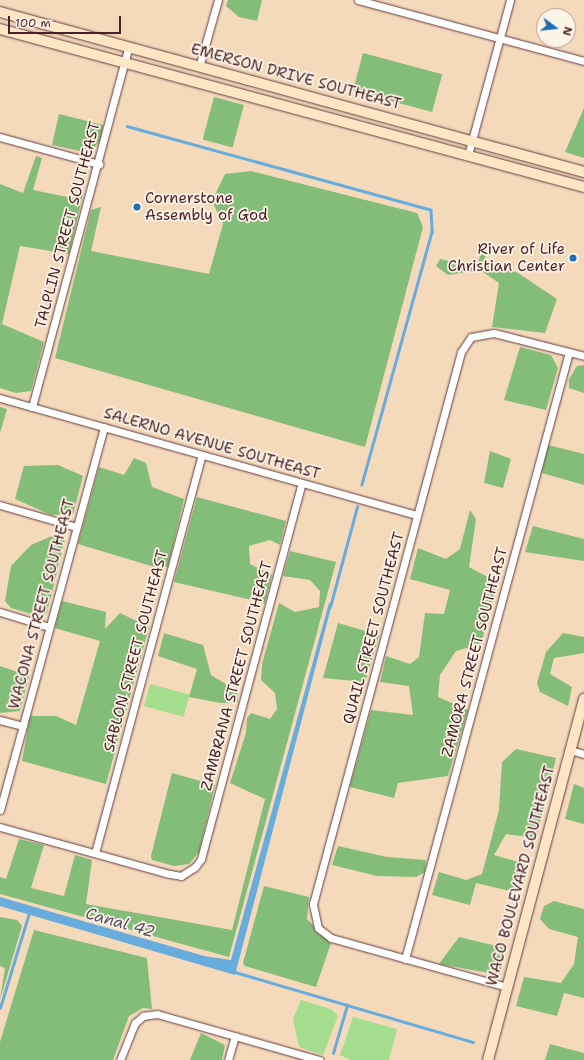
<!DOCTYPE html>
<style>
body{margin:0}
#map{position:relative;width:584px;height:1060px;overflow:hidden;background:#f4d9bb;font-family:"Shantell Sans",sans-serif}
div>[style]{position:absolute}
.green>*{inset:0;background:#a5dd8e;transform-origin:0 0}
.forest>*{inset:0;background:#84bc79;transform-origin:0 0}
.water>*{inset:0;background:#67acdd}
.stream>*{height:2.5px;margin:-1.25px;padding:0 1.25px;transform-origin:1.25px;border-radius:1.25px;background:#67acdd}
.roads{filter:drop-shadow(0 0 1px #643b41) drop-shadow(0 0 1px #643b41)}
.street>*{height:7px;margin:-3.5px;padding:0 3.5px;transform-origin:3.5px;border-radius:3.5px;background:#fff}
.secondary>*{height:10px;margin:-5px;padding:0 5px;transform-origin:5px;border-radius:5px;background:#fce6c4}
.dots>*{width:11px;height:11px;translate:-50% -50%;box-sizing:border-box;border:2px solid #fcf5e5;border-radius:50%}
span{translate:-50% -50%;white-space:nowrap;text-align:center;line-height:1.15;-webkit-text-stroke:3.5px #fcf5e5;paint-order:stroke}
.street-label{font-size:15px;color:#4a1f2b}
.poi-label{font-size:15px;color:#4a1f2b}
.left{translate:0 -50%;text-align:left}
.right{translate:-100% -50%;text-align:right}
.water-label{font-size:16px;color:#545069;font-style:italic}
.north{position:absolute;left:536px;top:8px;width:40px;height:40px;box-sizing:border-box;background:#fcf5e5;border:1px solid #b59f9b;border-radius:50%;rotate:105deg;font-size:11px;font-weight:700;line-height:16px;text-align:center;color:#4a1f2b}
.north::after{content:'';display:block;margin:auto;width:14px;height:18px;background:#1f6fb2;clip-path:polygon(50% 0,100% 100%,50% 72%,0 100%)}
.scale{position:absolute;left:8px;top:16px;width:113px;height:18px;box-sizing:border-box;border:2px solid #4a1f2b;border-top:0;padding-left:5px;font-size:12px;line-height:14px;white-space:nowrap;color:#4a1f2b;-webkit-text-stroke:3px #fcf5e5;paint-order:stroke}
</style>
<div id="map">
<div class="green">
<i style="left:150px;top:684px;width:41px;height:23px;rotate:15deg"></i>
<i style="clip-path:polygon(301px 1000px,331px 1009px,338px 1016px,323px 1055px,299px 1047px,293px 1019px)"></i>
<i style="clip-path:polygon(353px 1017px,397px 1029px,389px 1060px,351px 1060px,340px 1055px)"></i>
</div>
<div class="forest">
<i style="clip-path:polygon(228px 0,262px 0,257px 21px,239px 17px,226px 6px)"></i>
<i style="left:363px;top:53px;width:82px;height:39px;rotate:15deg"></i>
<i style="left:214px;top:97px;width:31px;height:44px;rotate:15deg"></i>
<i style="clip-path:polygon(584px 108px,584px 158px,565px 152px)"></i>
<i style="clip-path:polygon(59px 114px,103px 125px,100px 141px,89px 153px,52px 145px)"></i>
<i style="clip-path:polygon(36px 156px,42px 158px,33px 190px,72px 198px,83px 194px,69px 254px,20px 246px,2px 324px,44px 342px,31px 391px,16px 393px,0 388px,0 184px,23px 193px)"></i>
<i style="clip-path:polygon(251px 171px,417px 213px,423px 227px,365px 447px,55px 358px,91px 210px,101px 207px,91px 251px,209px 274px,223px 224px,212px 201px,225px 174px)"></i>
<i style="clip-path:polygon(482px 248px,487px 261px,518px 273px,557px 299px,545px 333px,492px 327px,499px 283px,480px 270px,448px 275px,436px 266px,440px 259px,477px 268px)"></i>
<i style="clip-path:polygon(520px 347px,551px 355px,558px 368px,546px 410px,504px 400px)"></i>
<i style="clip-path:polygon(584px 365px,584px 393px,569px 388px,569px 379px,577px 366px)"></i>
<i style="clip-path:polygon(0 407px,7px 409px,0 433px)"></i>
<i style="clip-path:polygon(548px 445px,584px 454px,584px 485px,542px 473px)"></i>
<i style="clip-path:polygon(490px 451px,511px 459px,503px 488px,484px 483px)"></i>
<i style="clip-path:polygon(134px 458px,146px 463px,152px 487px,184px 499px,168px 567px,151px 566px,78px 544px,99px 467px,124px 475px)"></i>
<i style="clip-path:polygon(58px 465px,83px 476px,73px 514px,51px 515px,15px 499px,24px 466px)"></i>
<i style="clip-path:polygon(197px 497px,286px 521px,280px 545px,270px 540px,249px 546px,250px 564px,272px 575px,265px 603px,174px 582px)"></i>
<i style="clip-path:polygon(470px 510px,476px 519px,469px 567px,497px 582px,481px 644px,456px 651px,440px 675px,438px 697px,468px 710px,448px 776px,398px 783px,394px 798px,350px 787px,371px 710px,413px 715px,409px 686px,380px 682px,386px 656px,410px 664px,419px 657px,425px 613px,444px 614px,450px 590px,410px 579px,418px 548px,446px 559px,460px 549px)"></i>
<i style="clip-path:polygon(533px 526px,584px 539px,584px 561px,525px 552px)"></i>
<i style="clip-path:polygon(52px 536px,65px 539px,47px 612px,41px 617px,11px 608px,5px 601px,11px 566px,31px 545px)"></i>
<i style="clip-path:polygon(290px 551px,336px 562px,229px 957px,0 894px,0 877px,6px 879px,19px 839px,44px 845px,31px 888px,64px 896px,75px 855px,92px 860px,86px 904px,232px 930px,265px 799px,230px 783px,246px 733px,247px 718px,251px 713px,270px 719px,277px 709px,275px 693px,261px 680px,262px 664px,279px 603px,295px 612px,319px 607px,320px 591px,310px 580px,283px 576px)"></i>
<i style="clip-path:polygon(62px 601px,106px 612px,105px 629px,120px 613px,149px 627px,106px 784px,22px 761px,30px 716px,56px 716px,76px 725px,100px 641px,55px 628px)"></i>
<i style="clip-path:polygon(338px 623px,379px 635px,365px 682px,323px 678px)"></i>
<i style="clip-path:polygon(164px 633px,203px 645px,211px 675px,237px 691px,238px 702px,221px 703px,189px 697px,197px 669px,158px 656px)"></i>
<i style="clip-path:polygon(563px 633px,584px 637px,584px 653px,554px 658px,550px 674px,572px 687px,568px 706px,540px 692px,537px 683px,546px 652px)"></i>
<i style="clip-path:polygon(0 666px,29px 676px,20px 711px,0 713px)"></i>
<i style="clip-path:polygon(516px 749px,556px 758px,536px 838px,506px 834px,494px 855px,525px 864px,518px 893px,476px 883px,470px 905px,432px 895px,439px 872px,466px 880px,482px 874px,499px 810px,502px 762px)"></i>
<i style="clip-path:polygon(172px 773px,215px 785px,199px 852px,189px 864px,174px 866px,152px 860px,151px 856px)"></i>
<i style="clip-path:polygon(574px 784px,584px 788px,584px 824px,565px 819px)"></i>
<i style="clip-path:polygon(338px 846px,387px 857px,426px 860px,425px 872px,416px 877px,377px 876px,332px 865px)"></i>
<i style="clip-path:polygon(264px 886px,309px 897px,307px 919px,331px 943px,316px 987px,245px 966px,243px 963px)"></i>
<i style="clip-path:polygon(554px 901px,584px 909px,584px 998px,564px 993px,557px 1016px,516px 1006px,524px 977px,561px 983px,574px 964px,578px 937px,549px 929px,540px 919px,544px 906px)"></i>
<i style="clip-path:polygon(0 917px,17px 920px,22px 926px,0 1000px,5px 968px,0 966px)"></i>
<i style="clip-path:polygon(34px 930px,147px 958px,152px 1009px,143px 1008px,129px 1016px,113px 1060px,0 1060px,0 1042px)"></i>
<i style="clip-path:polygon(459px 937px,505px 948px,500px 975px,439px 964px)"></i>
<i style="clip-path:polygon(201px 1033px,225px 1045px,222px 1060px,190px 1060px)"></i>
<i style="clip-path:polygon(550px 1044px,584px 1053px,584px 1060px,545px 1060px)"></i>
</div>
<div class="water">
<i style="clip-path:polygon(329px 603px,332px 604px,235px 975px,0 906px,0 897px,204px 956px,231px 960px)"></i>
</div>
<div class="stream">
<i style="left:127px;top:126px;width:315px;rotate:15.4deg"></i>
<i style="left:431px;top:210px;width:22px;rotate:87deg"></i>
<i style="left:432px;top:232px;width:262px;rotate:105.5deg"></i>
<i style="left:330px;top:607px;width:104px;rotate:-74.9deg"></i>
<i style="left:235px;top:972px;width:248px;rotate:16.4deg"></i>
<i style="left:0;top:1008px;width:99px;rotate:-73deg"></i>
<i style="left:333px;top:1053px;width:50px;rotate:-73.7deg"></i>
</div>
<div class="roads">
<div class="street">
<i style="left:358px;top:0;width:234px;rotate:15.1deg"></i>
<i style="left:199px;top:67px;width:70px;rotate:-74.2deg"></i>
<i style="left:0;top:137px;width:103px;rotate:15.3deg"></i>
<i style="left:468px;top:155px;width:161px;rotate:-74.8deg"></i>
<i style="left:0;top:398px;width:433px;rotate:15.7deg"></i>
<i style="left:32px;top:407px;width:371px;rotate:-75deg"></i>
<i style="left:0;top:505px;width:79px;rotate:16.1deg"></i>
<i style="left:0;top:612px;width:51px;rotate:17deg"></i>
<i style="left:0;top:720px;width:24px;rotate:15deg"></i>
<i style="left:570px;top:750px;width:15px;rotate:16deg"></i>
<i style="left:0;top:810px;width:397px;rotate:-74.8deg"></i>
<i style="left:0;top:827px;width:176px;rotate:15.5deg"></i>
<i style="left:170px;top:874px;width:11px;rotate:10deg"></i>
<i style="left:181px;top:876px;width:17px;rotate:-33deg"></i>
<i style="left:195px;top:867px;width:10px;rotate:-53deg"></i>
<i style="left:201px;top:859px;width:389px;rotate:-75deg"></i>
<i style="left:95px;top:853px;width:412px;rotate:-75deg"></i>
<i style="left:405px;top:959px;width:629px;rotate:-74.88deg"></i>
<i style="left:507px;top:987px;width:183px;rotate:-164.4deg"></i>
<i style="left:331px;top:938px;width:16px;rotate:-142deg"></i>
<i style="left:318px;top:928px;width:25px;rotate:-102deg"></i>
<i style="left:313px;top:904px;width:571px;rotate:-74.99deg"></i>
<i style="left:461px;top:352px;width:18px;rotate:-56deg"></i>
<i style="left:471px;top:337px;width:23px;rotate:-10deg"></i>
<i style="left:494px;top:333px;width:93px;rotate:14.3deg"></i>
<i style="left:120px;top:1060px;width:40px;rotate:-68deg"></i>
<i style="left:135px;top:1023px;width:11px;rotate:-41deg"></i>
<i style="left:143px;top:1016px;width:14px;rotate:-8deg"></i>
<i style="left:157px;top:1014px;width:169px;rotate:15.8deg"></i>
<i style="left:228px;top:1060px;width:25px;rotate:-74deg"></i>
</div>
<div class="secondary">
<i style="left:0;top:12px;width:606px;rotate:15.32deg"></i>
<i style="left:0;top:29px;width:605px;rotate:15.14deg"></i>
<i style="left:488px;top:1060px;width:374px;rotate:-75.1deg"></i>
</div>
</div>
<div class="dots">
<i style="left:137px;top:207px;background:#1f6fb2"></i>
<i style="left:573px;top:258px;background:#1f6fb2"></i>
</div>
<div class="street-label">
<span style="left:296px;top:77px;rotate:15deg">EMERSON DRIVE SOUTHEAST</span>
<span style="left:68px;top:225px;rotate:-75deg">TALPLIN STREET SOUTHEAST</span>
<span style="left:212px;top:444px;rotate:16deg">SALERNO AVENUE SOUTHEAST</span>
<span style="left:42px;top:604px;rotate:-75deg">WACONA STREET SOUTHEAST</span>
<span style="left:374px;top:628px;rotate:-75deg">QUAIL STREET SOUTHEAST</span>
<span style="left:136px;top:651px;rotate:-75deg">SABLON STREET SOUTHEAST</span>
<span style="left:475px;top:652px;rotate:-75deg">ZAMORA STREET SOUTHEAST</span>
<span style="left:237px;top:676px;rotate:-75deg">ZAMBRANA STREET SOUTHEAST</span>
<span style="left:521px;top:876px;rotate:-75deg">WACO BOULEVARD SOUTHEAST</span>
</div>
<div class="poi-label">
<span class="left" style="left:145px;top:207px">Cornerstone<br>Assembly of God</span>
<span class="right" style="left:565px;top:258px">River of Life<br>Christian Center</span>
</div>
<div class="water-label">
<span style="left:120px;top:923px;rotate:16deg">Canal 42</span>
</div>
<div class="north">N</div>
<div class="scale">100 m</div>
</div>
